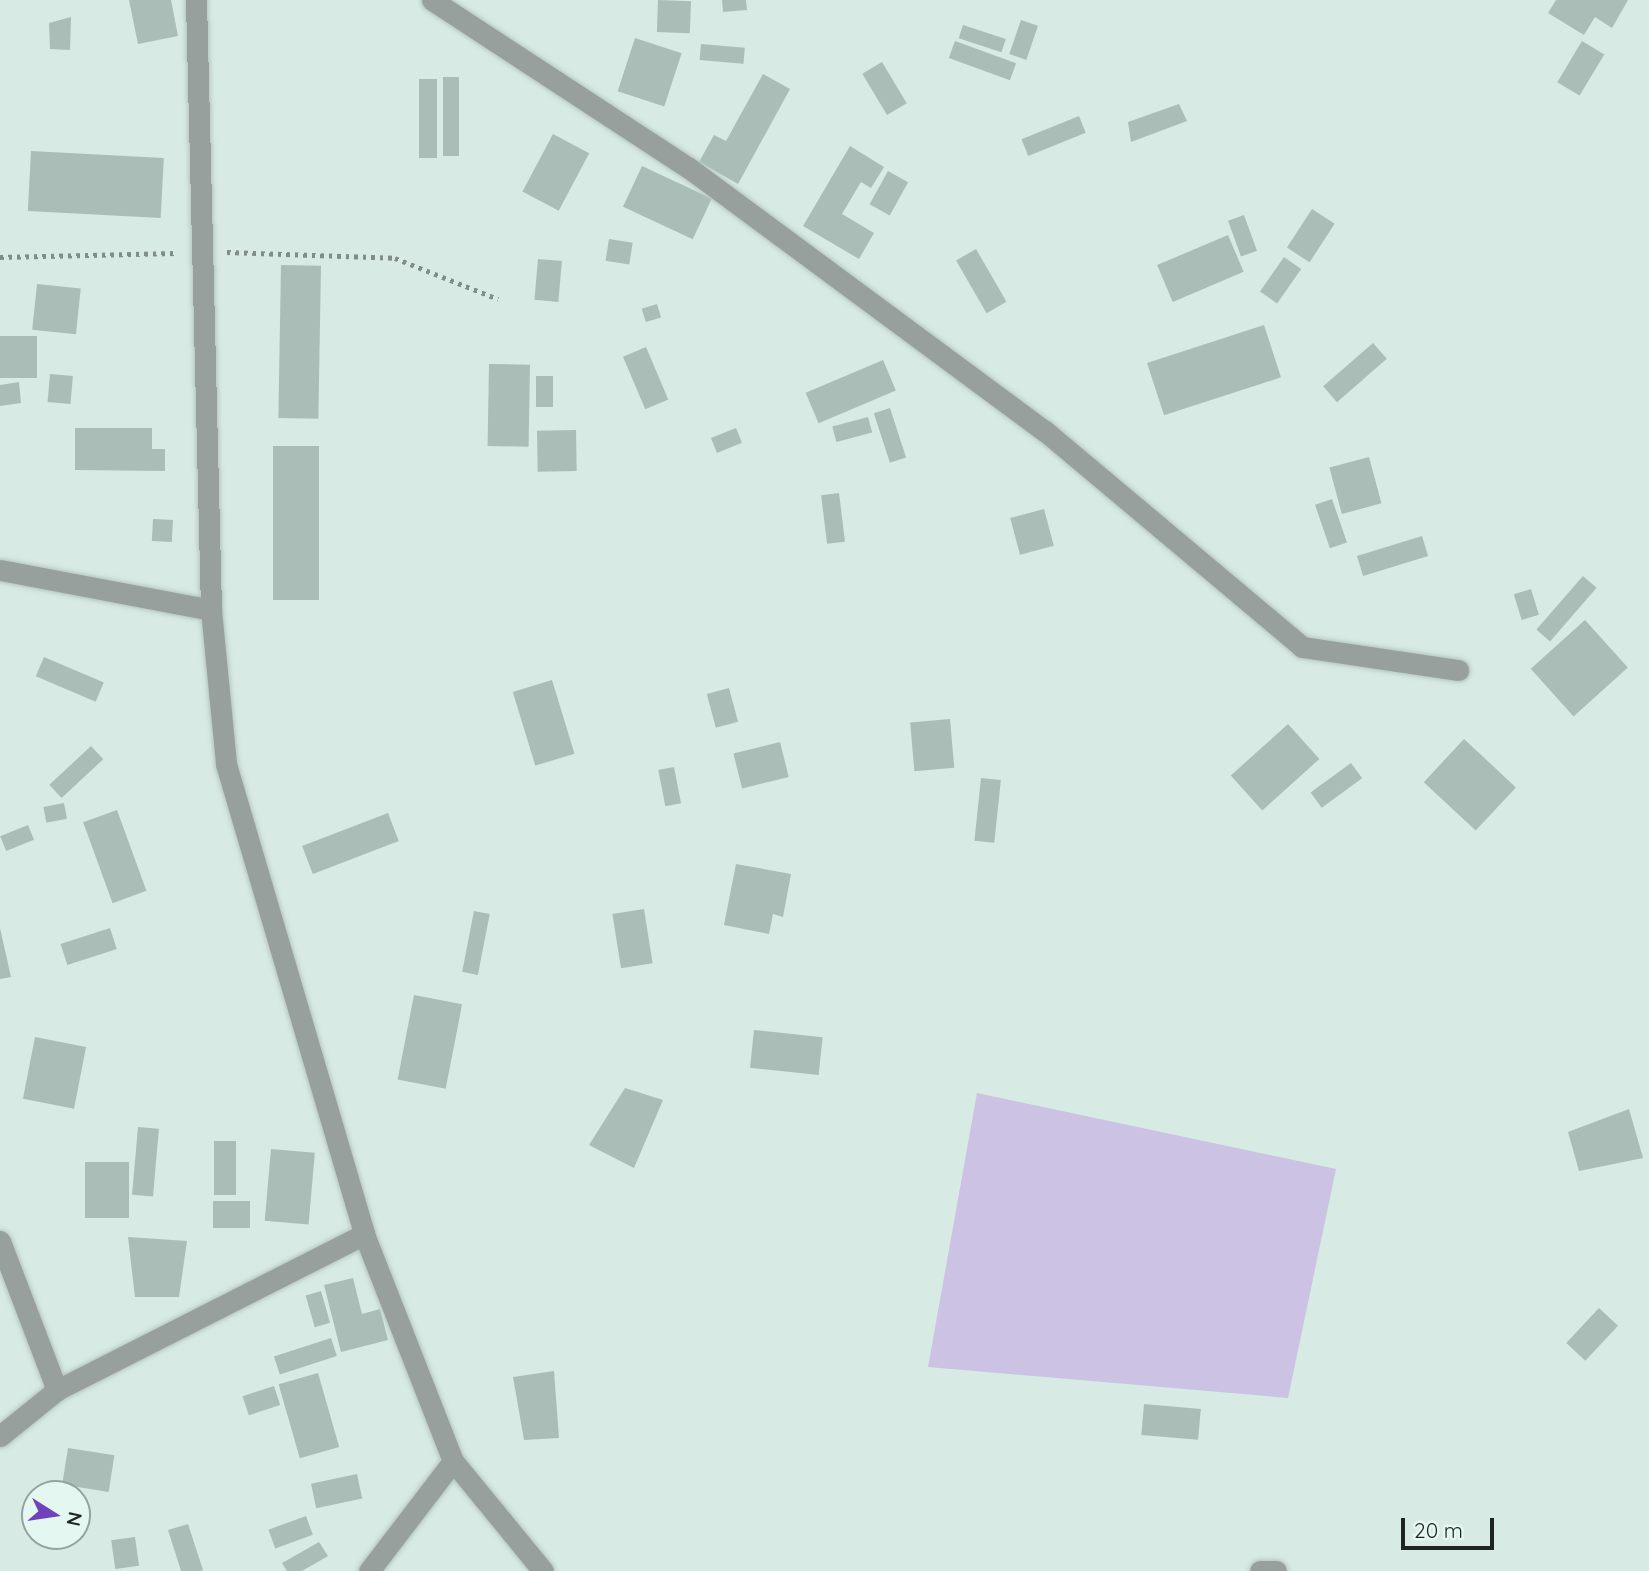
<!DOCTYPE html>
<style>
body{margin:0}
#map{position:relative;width:1649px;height:1571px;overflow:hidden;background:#d7eae4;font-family:Quicksand,sans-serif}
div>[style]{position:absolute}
.green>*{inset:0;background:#cbc2e4}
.building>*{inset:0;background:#abbdb7;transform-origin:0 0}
.path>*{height:4.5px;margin-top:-2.25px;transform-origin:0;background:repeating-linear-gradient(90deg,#808d89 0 3.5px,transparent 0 8.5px)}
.roads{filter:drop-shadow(0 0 2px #b6c6c1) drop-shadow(0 0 2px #b6c6c1)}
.minor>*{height:21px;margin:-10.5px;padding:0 10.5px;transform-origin:10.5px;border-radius:10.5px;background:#98a09d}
span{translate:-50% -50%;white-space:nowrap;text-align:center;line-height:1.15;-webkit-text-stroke:5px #e4f8f1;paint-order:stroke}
.north{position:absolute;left:21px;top:1480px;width:70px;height:70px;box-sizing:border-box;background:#e4f8f1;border:2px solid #94a39e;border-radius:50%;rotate:102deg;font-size:19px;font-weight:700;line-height:28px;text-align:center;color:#1d2422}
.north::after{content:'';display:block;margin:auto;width:24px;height:32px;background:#7143ba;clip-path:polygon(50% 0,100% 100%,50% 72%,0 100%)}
.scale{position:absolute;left:1401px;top:1518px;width:93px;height:32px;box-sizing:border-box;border:4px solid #1d2422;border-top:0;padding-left:9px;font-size:21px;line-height:24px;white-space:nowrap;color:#1d2422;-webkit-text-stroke:5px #e4f8f1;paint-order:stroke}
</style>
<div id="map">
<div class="green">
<i style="clip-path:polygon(977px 1093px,1336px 1169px,1288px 1398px,928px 1367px)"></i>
</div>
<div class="building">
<i style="clip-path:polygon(129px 0,171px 0,178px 36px,138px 44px)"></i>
<i style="left:658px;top:0;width:33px;height:32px;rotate:2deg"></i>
<i style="clip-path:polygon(722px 0,746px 0,747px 10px,723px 12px)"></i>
<i style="clip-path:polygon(1556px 0,1628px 0,1612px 28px,1595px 17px,1584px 35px,1548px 13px)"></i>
<i style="clip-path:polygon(71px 17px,70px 50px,50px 49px,49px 23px)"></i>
<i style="left:1021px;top:20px;width:18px;height:36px;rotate:19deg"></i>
<i style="left:963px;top:25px;width:45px;height:14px;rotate:18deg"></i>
<i style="left:635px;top:38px;width:49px;height:56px;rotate:18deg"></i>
<i style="left:955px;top:41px;width:65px;height:18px;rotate:20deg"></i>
<i style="left:1582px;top:41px;width:26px;height:48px;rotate:31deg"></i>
<i style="left:701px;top:44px;width:44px;height:16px;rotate:5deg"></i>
<i style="left:882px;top:62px;width:48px;height:23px;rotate:59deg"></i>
<i style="clip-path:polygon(763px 74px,790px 89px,738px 184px,699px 162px,714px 135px,726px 141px)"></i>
<i style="left:443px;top:77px;width:16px;height:79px"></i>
<i style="left:419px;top:79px;width:18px;height:79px"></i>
<i style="clip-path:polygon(1179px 104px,1187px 121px,1131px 142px,1128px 122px)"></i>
<i style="left:1079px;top:116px;width:18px;height:62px;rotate:68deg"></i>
<i style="left:553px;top:134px;width:41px;height:65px;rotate:28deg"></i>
<i style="clip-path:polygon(850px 146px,884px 167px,871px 188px,861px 182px,842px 214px,874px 233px,859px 259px,803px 226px)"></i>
<i style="left:31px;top:151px;width:133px;height:60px;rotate:3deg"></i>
<i style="left:642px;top:166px;width:77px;height:45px;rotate:25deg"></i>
<i style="left:888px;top:171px;width:23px;height:38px;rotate:29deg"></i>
<i style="left:1312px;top:209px;width:27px;height:46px;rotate:33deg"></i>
<i style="left:1244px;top:215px;width:38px;height:17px;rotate:70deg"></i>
<i style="left:1228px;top:235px;width:40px;height:77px;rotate:67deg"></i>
<i style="left:609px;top:239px;width:24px;height:22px;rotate:9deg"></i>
<i style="left:976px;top:249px;width:61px;height:23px;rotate:60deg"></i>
<i style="left:1284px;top:257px;width:21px;height:42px;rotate:35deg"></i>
<i style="left:538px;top:259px;width:24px;height:41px;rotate:5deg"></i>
<i style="left:281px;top:265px;width:40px;height:153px;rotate:1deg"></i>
<i style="left:37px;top:284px;width:44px;height:46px;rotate:6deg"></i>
<i style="left:657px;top:304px;width:14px;height:16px;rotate:73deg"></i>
<i style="left:1264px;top:325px;width:55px;height:123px;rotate:72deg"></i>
<i style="left:0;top:336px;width:37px;height:42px"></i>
<i style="left:1373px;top:343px;width:21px;height:66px;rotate:49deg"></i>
<i style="left:646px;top:347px;width:57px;height:25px;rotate:67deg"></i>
<i style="left:883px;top:360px;width:33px;height:84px;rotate:67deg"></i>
<i style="left:489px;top:364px;width:41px;height:82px;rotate:1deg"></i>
<i style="left:50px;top:374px;width:23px;height:28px;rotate:5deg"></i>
<i style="left:536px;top:376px;width:17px;height:31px"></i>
<i style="clip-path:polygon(19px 382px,21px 403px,0 406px,0 385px)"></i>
<i style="left:890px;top:408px;width:52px;height:17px;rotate:72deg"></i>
<i style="left:868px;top:417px;width:16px;height:37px;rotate:75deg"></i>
<i style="clip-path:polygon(75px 428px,152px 428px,152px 449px,165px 449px,165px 471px,75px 470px)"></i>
<i style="left:736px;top:428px;width:16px;height:27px;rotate:68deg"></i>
<i style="left:576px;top:430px;width:41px;height:39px;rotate:89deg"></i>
<i style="left:273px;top:446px;width:46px;height:154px"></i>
<i style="left:1369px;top:457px;width:48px;height:41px;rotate:75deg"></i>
<i style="left:839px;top:493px;width:49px;height:18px;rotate:83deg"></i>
<i style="left:1332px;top:499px;width:46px;height:18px;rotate:71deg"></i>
<i style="left:1044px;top:509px;width:38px;height:35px;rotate:75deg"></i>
<i style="left:153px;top:519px;width:20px;height:22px;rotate:3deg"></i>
<i style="left:1422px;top:536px;width:21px;height:68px;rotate:73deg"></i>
<i style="left:1583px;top:576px;width:18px;height:71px;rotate:41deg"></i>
<i style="left:1531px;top:589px;width:27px;height:18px;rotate:73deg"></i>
<i style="left:1585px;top:620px;width:64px;height:73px;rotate:48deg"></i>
<i style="left:44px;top:657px;width:65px;height:21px;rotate:23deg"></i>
<i style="left:552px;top:680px;width:77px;height:41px;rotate:73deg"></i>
<i style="left:729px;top:688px;width:35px;height:23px;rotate:75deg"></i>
<i style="left:950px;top:719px;width:49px;height:40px;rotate:85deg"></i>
<i style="left:1288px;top:724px;width:47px;height:77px;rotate:48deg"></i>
<i style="left:1464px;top:739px;width:71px;height:59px;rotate:43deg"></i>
<i style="left:780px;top:742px;width:36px;height:48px;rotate:76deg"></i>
<i style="left:91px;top:746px;width:18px;height:57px;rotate:47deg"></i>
<i style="left:1351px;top:763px;width:19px;height:50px;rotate:54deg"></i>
<i style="left:674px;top:767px;width:37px;height:16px;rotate:79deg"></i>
<i style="left:981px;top:778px;width:20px;height:63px;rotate:6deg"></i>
<i style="left:64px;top:803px;width:16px;height:21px;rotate:79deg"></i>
<i style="left:117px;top:810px;width:86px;height:36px;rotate:70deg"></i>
<i style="left:388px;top:813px;width:30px;height:92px;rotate:69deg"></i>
<i style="left:28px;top:825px;width:16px;height:30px;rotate:68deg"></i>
<i style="clip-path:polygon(736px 864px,791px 874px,783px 917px,773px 914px,769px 934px,724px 925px)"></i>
<i style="left:644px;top:909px;width:55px;height:32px;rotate:81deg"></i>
<i style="left:474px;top:911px;width:16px;height:62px;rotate:11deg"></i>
<i style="clip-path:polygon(0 928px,11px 977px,0 979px)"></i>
<i style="left:110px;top:928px;width:22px;height:52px;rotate:72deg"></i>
<i style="left:414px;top:995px;width:49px;height:86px;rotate:11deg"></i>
<i style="left:754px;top:1030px;width:69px;height:38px;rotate:6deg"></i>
<i style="left:35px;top:1037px;width:52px;height:63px;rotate:11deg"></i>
<i style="clip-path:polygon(625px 1088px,663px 1100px,634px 1168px,589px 1145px)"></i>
<i style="clip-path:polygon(1629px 1109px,1643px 1158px,1579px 1171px,1568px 1132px)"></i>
<i style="left:138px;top:1127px;width:21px;height:68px;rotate:5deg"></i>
<i style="left:214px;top:1141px;width:22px;height:54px"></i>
<i style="left:271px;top:1149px;width:44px;height:72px;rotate:5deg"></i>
<i style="left:85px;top:1162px;width:44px;height:56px"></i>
<i style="left:213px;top:1201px;width:37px;height:27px"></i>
<i style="clip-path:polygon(128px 1237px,187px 1241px,179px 1297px,135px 1297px)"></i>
<i style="clip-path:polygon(353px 1278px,362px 1314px,380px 1309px,388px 1340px,341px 1352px,324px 1285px)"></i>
<i style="left:321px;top:1291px;width:33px;height:16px;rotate:74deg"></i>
<i style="left:1599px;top:1308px;width:26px;height:48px;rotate:43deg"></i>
<i style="left:331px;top:1338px;width:19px;height:60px;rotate:72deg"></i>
<i style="clip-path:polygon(554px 1371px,559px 1438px,524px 1440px,513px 1377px)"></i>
<i style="left:318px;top:1373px;width:77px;height:41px;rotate:74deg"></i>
<i style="left:274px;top:1386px;width:20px;height:33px;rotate:72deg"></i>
<i style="left:1144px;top:1404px;width:57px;height:31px;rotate:5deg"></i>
<i style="left:68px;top:1448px;width:47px;height:37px;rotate:9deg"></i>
<i style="left:357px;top:1474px;width:25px;height:47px;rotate:78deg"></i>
<i style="left:306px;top:1516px;width:20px;height:40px;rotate:70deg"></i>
<i style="clip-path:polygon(188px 1524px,203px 1570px,201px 1571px,181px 1571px,168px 1530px)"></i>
<i style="left:135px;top:1537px;width:29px;height:24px;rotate:82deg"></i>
<i style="clip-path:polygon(319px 1542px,328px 1556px,302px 1571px,287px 1571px,282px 1563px)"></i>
</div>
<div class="path">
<i style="left:227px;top:252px;width:168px;rotate:2deg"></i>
<i style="left:395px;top:258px;width:111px;rotate:21.7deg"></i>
<i style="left:0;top:257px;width:177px;rotate:-1.3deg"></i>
</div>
<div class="roads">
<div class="minor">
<i style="left:196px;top:0;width:610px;rotate:88.59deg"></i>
<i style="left:211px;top:610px;width:155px;rotate:84.4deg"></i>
<i style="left:226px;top:764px;width:490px;rotate:73.6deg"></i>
<i style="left:364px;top:1234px;width:244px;rotate:68.6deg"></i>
<i style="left:453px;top:1461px;width:142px;rotate:50.7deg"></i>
<i style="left:432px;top:0;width:307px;rotate:33.2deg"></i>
<i style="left:689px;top:168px;width:443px;rotate:36.5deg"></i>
<i style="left:1045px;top:431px;width:336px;rotate:40deg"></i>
<i style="left:1302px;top:647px;width:158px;rotate:8.4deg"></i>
<i style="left:0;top:570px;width:215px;rotate:10.7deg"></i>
<i style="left:0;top:1241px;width:160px;rotate:69.1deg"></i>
<i style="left:0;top:1436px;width:73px;rotate:-38.9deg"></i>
<i style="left:57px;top:1390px;width:344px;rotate:-26.9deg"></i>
<i style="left:369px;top:1571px;width:138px;rotate:-52.6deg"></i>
<i style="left:1260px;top:1571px;width:16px"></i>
</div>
</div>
<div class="north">N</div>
<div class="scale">20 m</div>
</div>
